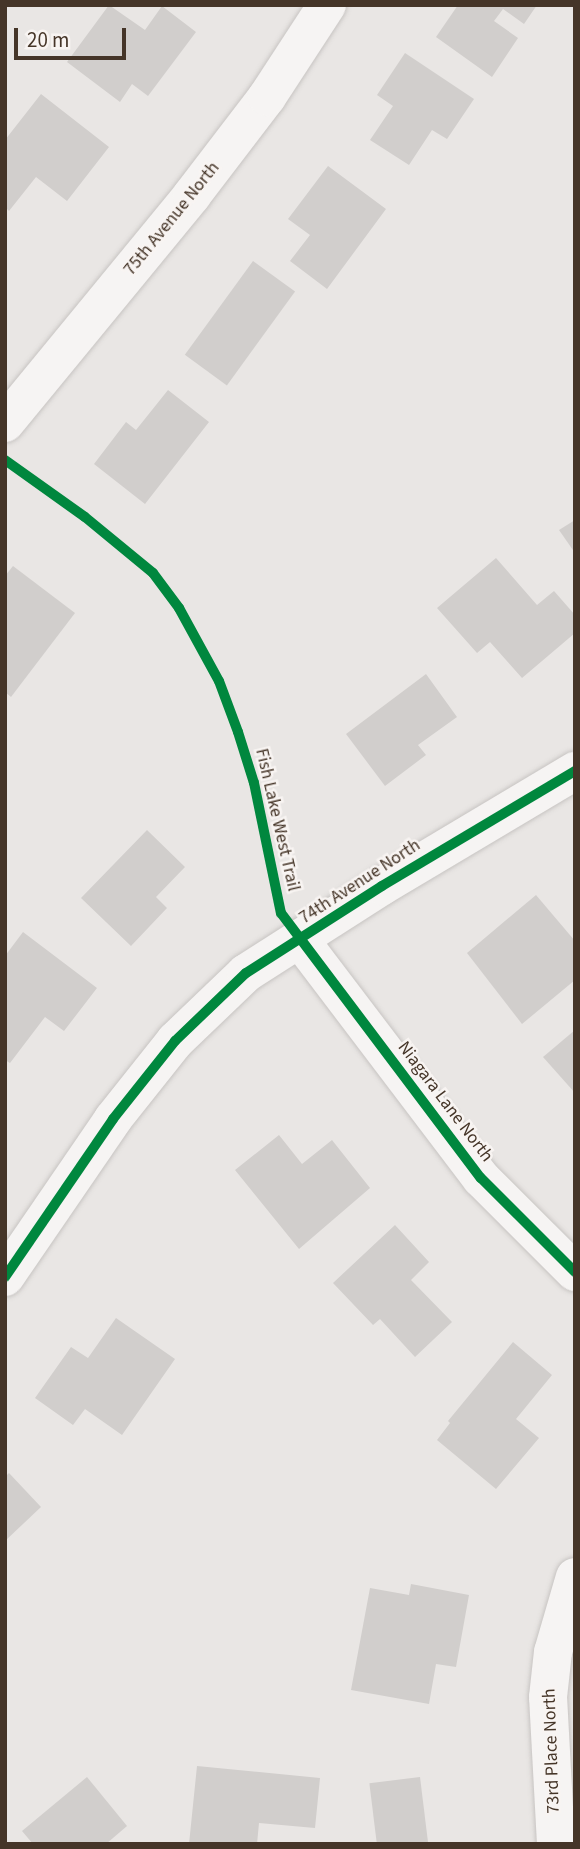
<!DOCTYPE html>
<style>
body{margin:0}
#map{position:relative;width:580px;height:1849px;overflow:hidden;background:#e9e6e4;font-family:"Source Sans 3",sans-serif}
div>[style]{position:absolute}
.building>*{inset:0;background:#d1cecc;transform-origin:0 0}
.roads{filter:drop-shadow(0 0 2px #c7c4c2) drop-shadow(0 0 2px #c7c4c2)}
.minor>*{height:38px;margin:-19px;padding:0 19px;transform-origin:19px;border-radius:19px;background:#f6f4f3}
.cycleway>*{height:10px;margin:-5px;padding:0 5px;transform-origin:5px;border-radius:5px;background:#00873e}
span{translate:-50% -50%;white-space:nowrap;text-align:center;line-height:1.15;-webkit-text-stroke:5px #f8f4f2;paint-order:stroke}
.street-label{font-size:18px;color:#453528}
.frame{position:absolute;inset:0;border:7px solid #453528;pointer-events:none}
.scale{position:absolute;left:14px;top:28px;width:112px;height:32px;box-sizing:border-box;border:4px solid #453528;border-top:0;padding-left:9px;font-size:21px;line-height:24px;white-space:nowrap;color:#453528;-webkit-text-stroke:5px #f8f4f2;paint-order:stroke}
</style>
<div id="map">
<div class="building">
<i style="clip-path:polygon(109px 5px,145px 30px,162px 6px,196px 32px,148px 96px,132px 84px,120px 102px,67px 62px)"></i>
<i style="clip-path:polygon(458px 5px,537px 5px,524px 24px,503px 9px,494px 21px,518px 38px,492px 77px,436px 37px)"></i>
<i style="clip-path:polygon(405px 53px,474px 99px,447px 139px,432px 130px,409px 165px,370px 140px,393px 106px,377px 95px)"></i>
<i style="clip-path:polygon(41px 94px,109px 147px,67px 201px,36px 177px,9px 211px,5px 207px,5px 140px)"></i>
<i style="clip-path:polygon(328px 166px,386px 209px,327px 289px,290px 261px,310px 235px,288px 219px)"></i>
<i style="left:253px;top:261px;width:52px;height:116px;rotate:36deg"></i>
<i style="clip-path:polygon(168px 390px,209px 422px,145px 504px,94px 464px,126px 422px,136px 430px)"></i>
<i style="clip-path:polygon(575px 520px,575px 553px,559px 530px)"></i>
<i style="clip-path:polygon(496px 558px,537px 605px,554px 591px,575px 615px,575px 633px,522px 678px,490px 642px,477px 653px,437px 608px)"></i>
<i style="clip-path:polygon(13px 566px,75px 613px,11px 697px,5px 692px,5px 576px)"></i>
<i style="clip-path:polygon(426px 674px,457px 717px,418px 745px,426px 755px,385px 786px,346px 734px)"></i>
<i style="clip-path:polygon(147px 830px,185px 867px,156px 897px,167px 908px,131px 946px,81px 898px)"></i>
<i style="clip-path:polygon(536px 895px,575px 941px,575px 980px,522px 1024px,467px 953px)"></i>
<i style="clip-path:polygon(23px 932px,97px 988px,64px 1031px,45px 1017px,10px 1063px,5px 1060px,5px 956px)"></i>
<i style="clip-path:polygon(575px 1030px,575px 1093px,543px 1057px)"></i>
<i style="clip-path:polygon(279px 1135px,302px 1164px,332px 1140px,370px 1188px,299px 1249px,235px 1170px)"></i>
<i style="clip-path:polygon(395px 1225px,429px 1262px,411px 1280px,452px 1322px,415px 1357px,380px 1319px,373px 1325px,333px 1283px)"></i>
<i style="clip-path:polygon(116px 1318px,175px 1359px,122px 1435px,85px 1409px,73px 1425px,35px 1398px,71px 1347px,88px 1358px)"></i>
<i style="clip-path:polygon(513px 1342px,552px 1375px,516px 1419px,539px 1438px,496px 1489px,437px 1440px,450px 1423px,448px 1421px)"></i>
<i style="clip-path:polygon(9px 1473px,41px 1507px,5px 1541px,5px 1477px)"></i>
<i style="clip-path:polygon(411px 1584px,469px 1595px,456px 1667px,436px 1664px,429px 1704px,351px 1690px,370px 1588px,409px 1595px)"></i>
<i style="clip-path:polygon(197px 1766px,320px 1778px,315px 1828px,259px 1823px,257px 1844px,189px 1844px)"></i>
<i style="clip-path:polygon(87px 1777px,127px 1826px,106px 1844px,33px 1844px,22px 1831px)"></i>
<i style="left:420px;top:1777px;width:67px;height:51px;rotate:83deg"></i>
</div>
<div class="roads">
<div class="minor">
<i style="left:5px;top:423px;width:295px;rotate:-50.6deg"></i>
<i style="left:192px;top:195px;width:123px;rotate:-52.6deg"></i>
<i style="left:267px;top:97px;width:110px;rotate:-56.9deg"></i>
<i style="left:301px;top:941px;width:298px;rotate:52.8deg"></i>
<i style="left:481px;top:1178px;width:133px;rotate:45deg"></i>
<i style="left:5px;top:1277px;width:191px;rotate:-55.6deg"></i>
<i style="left:113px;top:1119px;width:100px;rotate:-51.5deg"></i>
<i style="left:175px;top:1041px;width:98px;rotate:-43.8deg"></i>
<i style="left:246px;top:973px;width:161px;rotate:-32.6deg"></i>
<i style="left:382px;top:886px;width:225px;rotate:-30.8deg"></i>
<i style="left:556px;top:1844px;width:147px;rotate:-93.1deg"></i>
<i style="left:548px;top:1697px;width:45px;rotate:-83.7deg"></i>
<i style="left:553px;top:1652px;width:78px;rotate:-73.7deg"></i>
</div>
</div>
<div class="cycleway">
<i style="left:5px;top:460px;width:98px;rotate:35.5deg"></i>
<i style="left:85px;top:517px;width:88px;rotate:39.5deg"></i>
<i style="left:153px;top:573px;width:44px;rotate:53.4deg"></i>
<i style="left:179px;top:608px;width:83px;rotate:61.3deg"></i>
<i style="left:219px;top:681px;width:54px;rotate:69.6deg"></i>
<i style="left:238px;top:732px;width:53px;rotate:72.6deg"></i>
<i style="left:254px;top:783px;width:133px;rotate:78.3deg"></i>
<i style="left:281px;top:913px;width:332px;rotate:53deg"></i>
<i style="left:481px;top:1178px;width:133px;rotate:45deg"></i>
<i style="left:5px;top:1277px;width:191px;rotate:-55.6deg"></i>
<i style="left:113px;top:1119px;width:100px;rotate:-51.5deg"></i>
<i style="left:175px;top:1041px;width:98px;rotate:-43.8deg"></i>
<i style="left:246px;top:973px;width:161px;rotate:-32.6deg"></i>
<i style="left:382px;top:886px;width:225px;rotate:-30.8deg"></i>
</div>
<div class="street-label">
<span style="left:172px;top:219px;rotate:-51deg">75th Avenue North</span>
<span style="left:277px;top:820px;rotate:77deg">Fish Lake West Trail</span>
<span style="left:360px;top:882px;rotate:-33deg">74th Avenue North</span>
<span style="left:445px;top:1102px;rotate:53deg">Niagara Lane North</span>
<span style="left:552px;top:1751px;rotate:-92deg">73rd Place North</span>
</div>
<div class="frame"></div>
<div class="scale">20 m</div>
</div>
